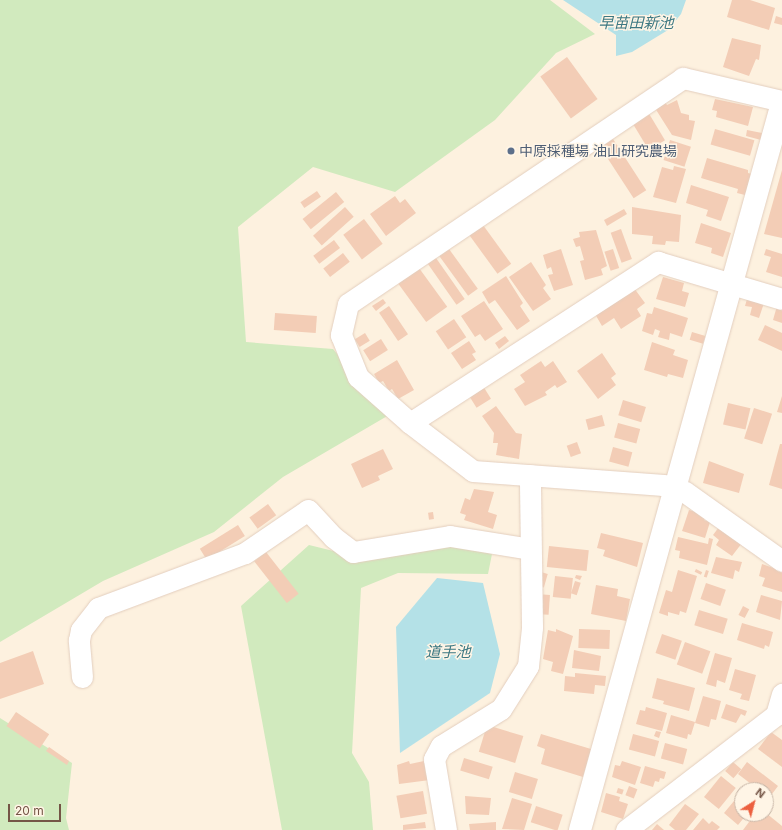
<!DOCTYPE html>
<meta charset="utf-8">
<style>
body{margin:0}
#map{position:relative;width:782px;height:830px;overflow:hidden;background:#fdf1df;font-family:Inter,"Noto Sans JP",sans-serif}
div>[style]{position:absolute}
.green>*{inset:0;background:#d1eabe}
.water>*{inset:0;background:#b4e1e7}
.building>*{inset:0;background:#f3cdb6;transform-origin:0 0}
.roads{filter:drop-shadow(0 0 1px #e3cebe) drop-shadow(0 0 1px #e3cebe)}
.street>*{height:21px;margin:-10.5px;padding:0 10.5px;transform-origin:10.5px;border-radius:10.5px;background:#fff}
.secondary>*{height:22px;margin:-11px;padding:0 11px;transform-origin:11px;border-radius:11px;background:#fff}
.dots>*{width:11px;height:11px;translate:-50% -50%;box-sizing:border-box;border:2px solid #fff5e6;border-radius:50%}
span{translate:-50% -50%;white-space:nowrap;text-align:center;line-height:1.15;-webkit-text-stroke:3px #fff5e6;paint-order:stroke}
.service-label{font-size:14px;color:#4e5e75}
.left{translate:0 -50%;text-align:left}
.water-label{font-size:15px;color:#3c7882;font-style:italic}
.north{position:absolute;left:734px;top:782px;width:40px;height:40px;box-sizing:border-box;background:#fff5e6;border:1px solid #c7b5a6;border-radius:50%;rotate:36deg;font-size:11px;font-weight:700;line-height:16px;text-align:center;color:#745546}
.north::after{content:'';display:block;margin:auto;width:14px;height:18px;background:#ec603f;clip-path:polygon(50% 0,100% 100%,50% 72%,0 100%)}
.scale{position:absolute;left:8px;top:804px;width:53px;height:18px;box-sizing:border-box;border:2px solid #745546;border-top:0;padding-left:5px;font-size:12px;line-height:14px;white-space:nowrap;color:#745546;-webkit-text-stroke:3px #fff5e6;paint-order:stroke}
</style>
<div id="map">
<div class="green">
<i style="clip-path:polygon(0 0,550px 0,595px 34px,556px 53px,495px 120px,395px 192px,313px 167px,238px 227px,246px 342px,333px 349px,389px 415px,283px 477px,214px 532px,103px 581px,0 642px)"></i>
<i style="clip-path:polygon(309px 545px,358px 557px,441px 545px,464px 545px,492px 554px,488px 574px,398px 573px,361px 588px,352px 753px,369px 782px,373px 830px,282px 830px,241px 606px)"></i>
<i style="clip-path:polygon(0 718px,72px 763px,66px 818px,69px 830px,0 830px)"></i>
</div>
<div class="water">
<i style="clip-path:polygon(563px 0,686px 0,681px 14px,668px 30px,632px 52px,616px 56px,616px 35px)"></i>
<i style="clip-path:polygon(437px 578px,483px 583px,500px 654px,490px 693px,400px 753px,396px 627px)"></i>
</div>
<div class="building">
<i style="clip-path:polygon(732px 0,750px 0,775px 8px,769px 30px,727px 17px)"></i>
<i style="clip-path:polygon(776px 16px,782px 18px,782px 25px,774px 23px)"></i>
<i style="clip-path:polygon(732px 38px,761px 45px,759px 60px,756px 59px,749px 76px,723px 67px)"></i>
<i style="left:567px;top:57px;width:52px;height:33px;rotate:54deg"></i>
<i style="clip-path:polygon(663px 99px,667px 105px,677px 100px,681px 113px,689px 115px,689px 120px,695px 121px,691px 140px,672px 135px,653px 105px)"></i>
<i style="clip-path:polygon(715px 99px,753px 107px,748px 126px,716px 117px,717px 111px,712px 110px)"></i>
<i style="left:648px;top:112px;width:33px;height:19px;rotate:59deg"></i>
<i style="left:715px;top:129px;width:41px;height:16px;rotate:16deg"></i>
<i style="clip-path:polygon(747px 130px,762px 133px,761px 140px,746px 136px)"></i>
<i style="left:613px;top:139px;width:61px;height:15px;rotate:57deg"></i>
<i style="left:670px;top:140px;width:22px;height:21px;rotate:18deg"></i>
<i style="clip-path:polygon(707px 158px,748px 170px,748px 173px,752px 174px,745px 195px,737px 193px,738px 189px,701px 178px)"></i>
<i style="clip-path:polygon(674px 166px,686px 169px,676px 203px,653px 197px,662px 167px,673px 170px)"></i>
<i style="clip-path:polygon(782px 170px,782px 238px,764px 234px)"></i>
<i style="clip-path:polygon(691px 185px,729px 197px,721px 221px,706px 216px,708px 210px,686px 203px)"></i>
<i style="left:317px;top:191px;width:7px;height:20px;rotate:56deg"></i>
<i style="left:336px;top:192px;width:13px;height:43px;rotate:51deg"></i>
<i style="clip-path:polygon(395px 196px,400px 203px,405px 199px,416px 213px,386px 236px,370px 214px)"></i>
<i style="left:345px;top:207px;width:13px;height:43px;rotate:48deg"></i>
<i style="clip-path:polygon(632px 207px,681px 215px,679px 242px,666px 241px,665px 245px,652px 244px,653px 236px,632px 234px)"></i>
<i style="clip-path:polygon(624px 209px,627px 214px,607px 226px,604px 220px)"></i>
<i style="left:364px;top:219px;width:31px;height:26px;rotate:53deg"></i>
<i style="clip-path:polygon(701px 223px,731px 233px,723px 257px,711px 253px,712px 248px,695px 243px)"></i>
<i style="left:483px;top:225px;width:48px;height:17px;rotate:54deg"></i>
<i style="left:621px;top:229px;width:32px;height:11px;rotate:70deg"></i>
<i style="clip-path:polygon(596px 230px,607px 266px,601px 269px,603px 275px,585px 280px,580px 261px,584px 260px,580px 246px,576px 247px,573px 239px,580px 237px,579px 232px)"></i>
<i style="left:334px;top:240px;width:10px;height:26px;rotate:53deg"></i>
<i style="left:449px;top:249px;width:49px;height:12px;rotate:54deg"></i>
<i style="clip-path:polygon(561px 249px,573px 285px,554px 291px,548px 275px,553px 274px,551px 267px,547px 269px,543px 255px)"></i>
<i style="left:613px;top:249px;width:20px;height:9px;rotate:72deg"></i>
<i style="clip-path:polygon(766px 249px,782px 254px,782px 277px,766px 272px,771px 257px,764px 255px)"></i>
<i style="left:343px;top:253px;width:11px;height:25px;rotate:52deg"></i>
<i style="left:436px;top:258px;width:50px;height:10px;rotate:55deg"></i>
<i style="clip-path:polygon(531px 262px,546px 285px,543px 288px,551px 299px,533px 311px,509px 277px)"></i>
<i style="left:419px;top:268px;width:48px;height:26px;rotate:54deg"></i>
<i style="clip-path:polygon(506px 276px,523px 303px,520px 306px,530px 321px,517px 330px,495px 300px,489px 304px,482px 292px)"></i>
<i style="clip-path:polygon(663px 277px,684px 283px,682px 291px,689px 293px,685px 307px,656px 299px)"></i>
<i style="clip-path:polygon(634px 288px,645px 303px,637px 309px,641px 316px,621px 329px,614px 318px,602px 326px,595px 314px)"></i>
<i style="clip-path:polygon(383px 299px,386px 303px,376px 311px,372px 306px)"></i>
<i style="clip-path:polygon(747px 299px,764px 303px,759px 318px,750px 315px,752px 307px,745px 306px)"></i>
<i style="clip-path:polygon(484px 301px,503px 329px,485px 341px,480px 334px,475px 337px,461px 316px)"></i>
<i style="left:389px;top:306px;width:34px;height:12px;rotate:56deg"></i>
<i style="clip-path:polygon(777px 306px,782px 307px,782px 323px,773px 320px)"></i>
<i style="clip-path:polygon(654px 307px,688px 318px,682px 337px,670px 333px,669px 340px,658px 337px,660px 331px,655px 329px,653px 335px,642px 331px,647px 313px,652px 314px)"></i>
<i style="left:275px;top:313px;width:42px;height:17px;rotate:4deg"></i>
<i style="left:454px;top:319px;width:22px;height:22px;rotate:56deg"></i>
<i style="clip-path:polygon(765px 325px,782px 333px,782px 351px,758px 340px)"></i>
<i style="left:692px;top:332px;width:14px;height:8px;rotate:17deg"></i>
<i style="left:365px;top:333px;width:9px;height:12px;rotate:58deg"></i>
<i style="clip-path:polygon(505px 336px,509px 341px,499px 349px,495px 343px)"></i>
<i style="left:381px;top:339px;width:13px;height:21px;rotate:58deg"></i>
<i style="clip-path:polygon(469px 341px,476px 352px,472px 354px,476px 360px,462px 369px,451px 353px)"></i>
<i style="clip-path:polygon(652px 342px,675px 350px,673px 355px,688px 360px,683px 378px,668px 374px,667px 377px,644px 370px)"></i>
<i style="clip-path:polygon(602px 353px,616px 374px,611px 378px,616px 385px,598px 399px,577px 371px)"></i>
<i style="clip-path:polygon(397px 360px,414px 390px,398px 399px,392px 389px,389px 391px,383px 381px,379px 383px,374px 374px)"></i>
<i style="clip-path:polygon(541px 361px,545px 367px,553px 361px,567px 382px,557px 388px,555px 385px,545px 392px,547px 395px,525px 406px,514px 389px,525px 382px,520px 375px)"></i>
<i style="left:483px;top:386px;width:15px;height:17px;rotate:58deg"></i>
<i style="clip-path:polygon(782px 396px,782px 413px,777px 412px)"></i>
<i style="left:623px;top:400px;width:24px;height:16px;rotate:17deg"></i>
<i style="left:728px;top:403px;width:23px;height:22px;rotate:13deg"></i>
<i style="clip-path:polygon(496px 406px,516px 433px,522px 434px,519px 459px,496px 455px,498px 443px,493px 443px,494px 433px,482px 416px)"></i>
<i style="left:754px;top:408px;width:19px;height:32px;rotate:18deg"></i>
<i style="left:602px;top:415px;width:11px;height:17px;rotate:75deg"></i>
<i style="left:618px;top:423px;width:23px;height:15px;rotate:15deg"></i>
<i style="left:577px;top:442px;width:12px;height:11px;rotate:70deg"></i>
<i style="clip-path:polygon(780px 444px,782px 444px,782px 489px,769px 485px)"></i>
<i style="left:613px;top:447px;width:20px;height:15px;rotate:15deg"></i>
<i style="clip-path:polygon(383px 449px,393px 469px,378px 476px,380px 480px,362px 488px,351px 464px)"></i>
<i style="clip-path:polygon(709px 461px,744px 474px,739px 493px,703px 483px)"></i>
<i style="clip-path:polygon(474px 489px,494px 492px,488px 512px,497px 515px,493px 529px,464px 520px,466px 515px,460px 513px,465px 498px,470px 500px)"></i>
<i style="left:268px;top:504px;width:14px;height:23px;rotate:54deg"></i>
<i style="clip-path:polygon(689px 510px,706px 515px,704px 520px,710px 522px,705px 538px,682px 531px)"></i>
<i style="left:433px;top:512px;width:7px;height:5px;rotate:82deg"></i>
<i style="left:238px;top:525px;width:13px;height:45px;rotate:58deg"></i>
<i style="clip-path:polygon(719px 527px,742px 543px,732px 556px,716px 545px,719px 540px,713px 535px)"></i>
<i style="clip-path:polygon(601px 533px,643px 543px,637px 567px,603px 556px,605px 550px,597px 548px)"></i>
<i style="clip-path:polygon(678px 537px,708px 544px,709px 538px,713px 539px,707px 565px,679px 558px,680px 551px,675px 550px)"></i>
<i style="left:549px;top:546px;width:40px;height:21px;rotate:6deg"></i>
<i style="left:266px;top:552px;width:53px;height:15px;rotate:52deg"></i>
<i style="clip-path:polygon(716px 557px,742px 562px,739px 572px,735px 570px,733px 579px,711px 573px)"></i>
<i style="clip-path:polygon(762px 564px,782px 571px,782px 592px,762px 586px,765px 578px,759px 576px)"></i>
<i style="left:696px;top:569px;width:7px;height:3px;rotate:27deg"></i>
<i style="clip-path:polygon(678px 570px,697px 576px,686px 613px,680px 611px,679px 615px,668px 612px,668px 616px,659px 613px,666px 590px,672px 592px)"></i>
<i style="left:706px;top:570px;width:3px;height:7px;rotate:18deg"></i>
<i style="left:541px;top:572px;width:7px;height:14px;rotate:16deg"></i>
<i style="clip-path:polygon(576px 575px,582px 576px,580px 580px,575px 578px)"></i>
<i style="left:555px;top:576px;width:18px;height:21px;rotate:6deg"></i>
<i style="left:575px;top:581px;width:6px;height:13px;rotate:18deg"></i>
<i style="left:706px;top:583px;width:21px;height:17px;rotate:19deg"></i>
<i style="clip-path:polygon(596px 585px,618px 589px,617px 596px,630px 599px,626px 621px,591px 614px)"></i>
<i style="left:537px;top:594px;width:13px;height:20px;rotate:4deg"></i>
<i style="clip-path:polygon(761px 595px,782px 601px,780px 620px,756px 612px)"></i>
<i style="left:743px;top:606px;width:7px;height:10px;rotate:27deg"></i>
<i style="left:699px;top:610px;width:30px;height:16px;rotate:17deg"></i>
<i style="clip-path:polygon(742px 623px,773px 632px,769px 647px,765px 645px,764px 649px,737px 640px)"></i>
<i style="clip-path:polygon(556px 629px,573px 636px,563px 674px,551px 671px,553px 662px,543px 659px,548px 630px,556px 632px)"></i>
<i style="left:579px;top:629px;width:31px;height:19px;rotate:2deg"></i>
<i style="left:662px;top:634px;width:21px;height:20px;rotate:19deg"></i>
<i style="left:685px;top:642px;width:27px;height:24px;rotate:20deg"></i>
<i style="clip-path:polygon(574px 650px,601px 656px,599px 671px,572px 668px)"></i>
<i style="clip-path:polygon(33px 651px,44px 684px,0 699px,0 663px)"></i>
<i style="clip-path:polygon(715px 653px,732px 658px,725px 683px,717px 680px,716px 687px,706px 684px)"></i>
<i style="clip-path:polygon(735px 669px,756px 675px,749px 701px,740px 699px,742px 694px,729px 690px)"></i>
<i style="clip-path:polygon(575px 673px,606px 676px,605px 686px,595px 685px,594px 694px,564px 691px,565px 676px,575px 677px)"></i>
<i style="clip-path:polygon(657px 678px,695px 688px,689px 711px,663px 704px,664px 701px,652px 698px)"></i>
<i style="clip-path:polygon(703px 696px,721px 701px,716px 720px,711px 719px,709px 727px,695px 723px)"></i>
<i style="clip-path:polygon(726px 704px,747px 711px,745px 716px,741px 714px,736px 723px,721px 718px)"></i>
<i style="clip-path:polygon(646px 707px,667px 713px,662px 731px,636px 724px,640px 710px,645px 711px)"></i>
<i style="left:16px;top:712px;width:40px;height:17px;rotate:34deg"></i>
<i style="clip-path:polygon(671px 715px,695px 722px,691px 735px,688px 734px,687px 739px,666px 733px)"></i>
<i style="left:487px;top:725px;width:38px;height:28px;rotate:17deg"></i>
<i style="clip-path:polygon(656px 731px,661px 732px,659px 738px,654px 736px)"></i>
<i style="clip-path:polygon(771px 732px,782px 740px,782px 767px,758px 749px)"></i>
<i style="clip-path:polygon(541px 734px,591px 749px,583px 777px,541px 764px,545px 749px,537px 746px)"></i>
<i style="left:633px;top:734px;width:27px;height:16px;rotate:15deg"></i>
<i style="left:665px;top:743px;width:23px;height:16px;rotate:15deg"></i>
<i style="clip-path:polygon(49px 747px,69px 761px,67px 765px,46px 751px)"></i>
<i style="left:464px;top:758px;width:30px;height:13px;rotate:17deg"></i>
<i style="clip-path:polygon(409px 761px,410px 764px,424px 761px,426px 775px,430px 775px,430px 780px,399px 784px,397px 765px)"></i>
<i style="clip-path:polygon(622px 761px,641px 767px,635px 785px,612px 777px,615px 765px,620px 766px)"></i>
<i style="left:733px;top:762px;width:11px;height:12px;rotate:41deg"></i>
<i style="clip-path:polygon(747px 762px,778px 786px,769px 798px,766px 790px,759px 790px,738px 774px)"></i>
<i style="clip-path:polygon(645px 766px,666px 772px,664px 779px,660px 778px,659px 782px,655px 781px,653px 787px,640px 783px)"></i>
<i style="left:515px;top:772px;width:24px;height:21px;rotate:17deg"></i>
<i style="left:721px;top:776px;width:19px;height:27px;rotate:39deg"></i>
<i style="left:629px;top:786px;width:9px;height:10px;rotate:21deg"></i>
<i style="left:618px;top:788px;width:6px;height:5px;rotate:18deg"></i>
<i style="left:423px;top:791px;width:23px;height:27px;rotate:80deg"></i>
<i style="clip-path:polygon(606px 793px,620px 797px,619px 801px,628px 804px,623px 819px,601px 812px)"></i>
<i style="clip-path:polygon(742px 794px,742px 814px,747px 814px,738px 825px,724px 813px,739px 795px)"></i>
<i style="clip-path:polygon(465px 796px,491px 798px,489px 815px,466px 814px)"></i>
<i style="clip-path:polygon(512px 798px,532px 804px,524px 830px,502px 829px)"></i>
<i style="clip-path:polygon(685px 804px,699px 814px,686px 830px,675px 830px,669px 825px)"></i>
<i style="left:536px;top:806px;width:28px;height:17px;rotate:18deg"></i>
<i style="clip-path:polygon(766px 813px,782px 826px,782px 830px,743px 830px,755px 814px)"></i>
<i style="clip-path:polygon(703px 818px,709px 824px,712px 821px,720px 827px,717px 830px,693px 830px)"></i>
<i style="clip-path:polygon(425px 822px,426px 828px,403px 830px,403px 825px)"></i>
<i style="clip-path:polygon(496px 822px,496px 830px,470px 830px,469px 824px)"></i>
<i style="clip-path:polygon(657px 824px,664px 830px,652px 830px)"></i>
</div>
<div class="roads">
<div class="street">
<i style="left:782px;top:101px;width:102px;rotate:-166.9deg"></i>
<i style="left:683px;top:78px;width:404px;rotate:146deg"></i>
<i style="left:348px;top:304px;width:32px;rotate:103deg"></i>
<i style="left:341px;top:335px;width:45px;rotate:68deg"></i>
<i style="left:358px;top:377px;width:69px;rotate:41.5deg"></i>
<i style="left:410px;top:423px;width:79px;rotate:37.3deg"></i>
<i style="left:473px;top:471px;width:191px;rotate:4.2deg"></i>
<i style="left:663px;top:485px;width:23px;rotate:18deg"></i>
<i style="left:685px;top:492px;width:119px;rotate:35.4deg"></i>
<i style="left:410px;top:423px;width:296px;rotate:-33deg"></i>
<i style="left:658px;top:262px;width:129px;rotate:16.6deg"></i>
<i style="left:82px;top:677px;width:37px;rotate:-95deg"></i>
<i style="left:79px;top:640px;width:10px;rotate:-79deg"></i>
<i style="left:81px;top:630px;width:28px;rotate:-52deg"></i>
<i style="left:98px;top:608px;width:157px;rotate:-20.5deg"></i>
<i style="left:245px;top:553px;width:76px;rotate:-34.3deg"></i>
<i style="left:308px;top:510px;width:37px;rotate:47deg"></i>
<i style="left:333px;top:537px;width:25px;rotate:37deg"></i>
<i style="left:353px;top:552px;width:98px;rotate:-9.4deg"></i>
<i style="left:450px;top:536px;width:81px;rotate:9.2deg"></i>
<i style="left:446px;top:830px;width:72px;rotate:-99.6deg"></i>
<i style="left:434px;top:759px;width:15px;rotate:-62deg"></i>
<i style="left:441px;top:746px;width:70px;rotate:-31.7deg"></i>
<i style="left:501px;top:709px;width:51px;rotate:-57.9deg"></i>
<i style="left:528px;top:666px;width:39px;rotate:-84deg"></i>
<i style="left:532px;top:627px;width:152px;rotate:-90.8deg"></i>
<i style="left:626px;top:830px;width:189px;rotate:-37.5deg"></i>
<i style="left:776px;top:715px;width:22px;rotate:-74deg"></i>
</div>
<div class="secondary">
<i style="left:580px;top:830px;width:755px;rotate:-74.47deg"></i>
</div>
</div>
<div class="dots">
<i style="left:511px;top:151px;background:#5c6f8a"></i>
</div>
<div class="service-label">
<span class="left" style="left:519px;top:151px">中原採種場 油山研究農場</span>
</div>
<div class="water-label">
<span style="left:636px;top:23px">早苗田新池</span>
<span style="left:448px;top:652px">道手池</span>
</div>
<div class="north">N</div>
<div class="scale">20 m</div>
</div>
